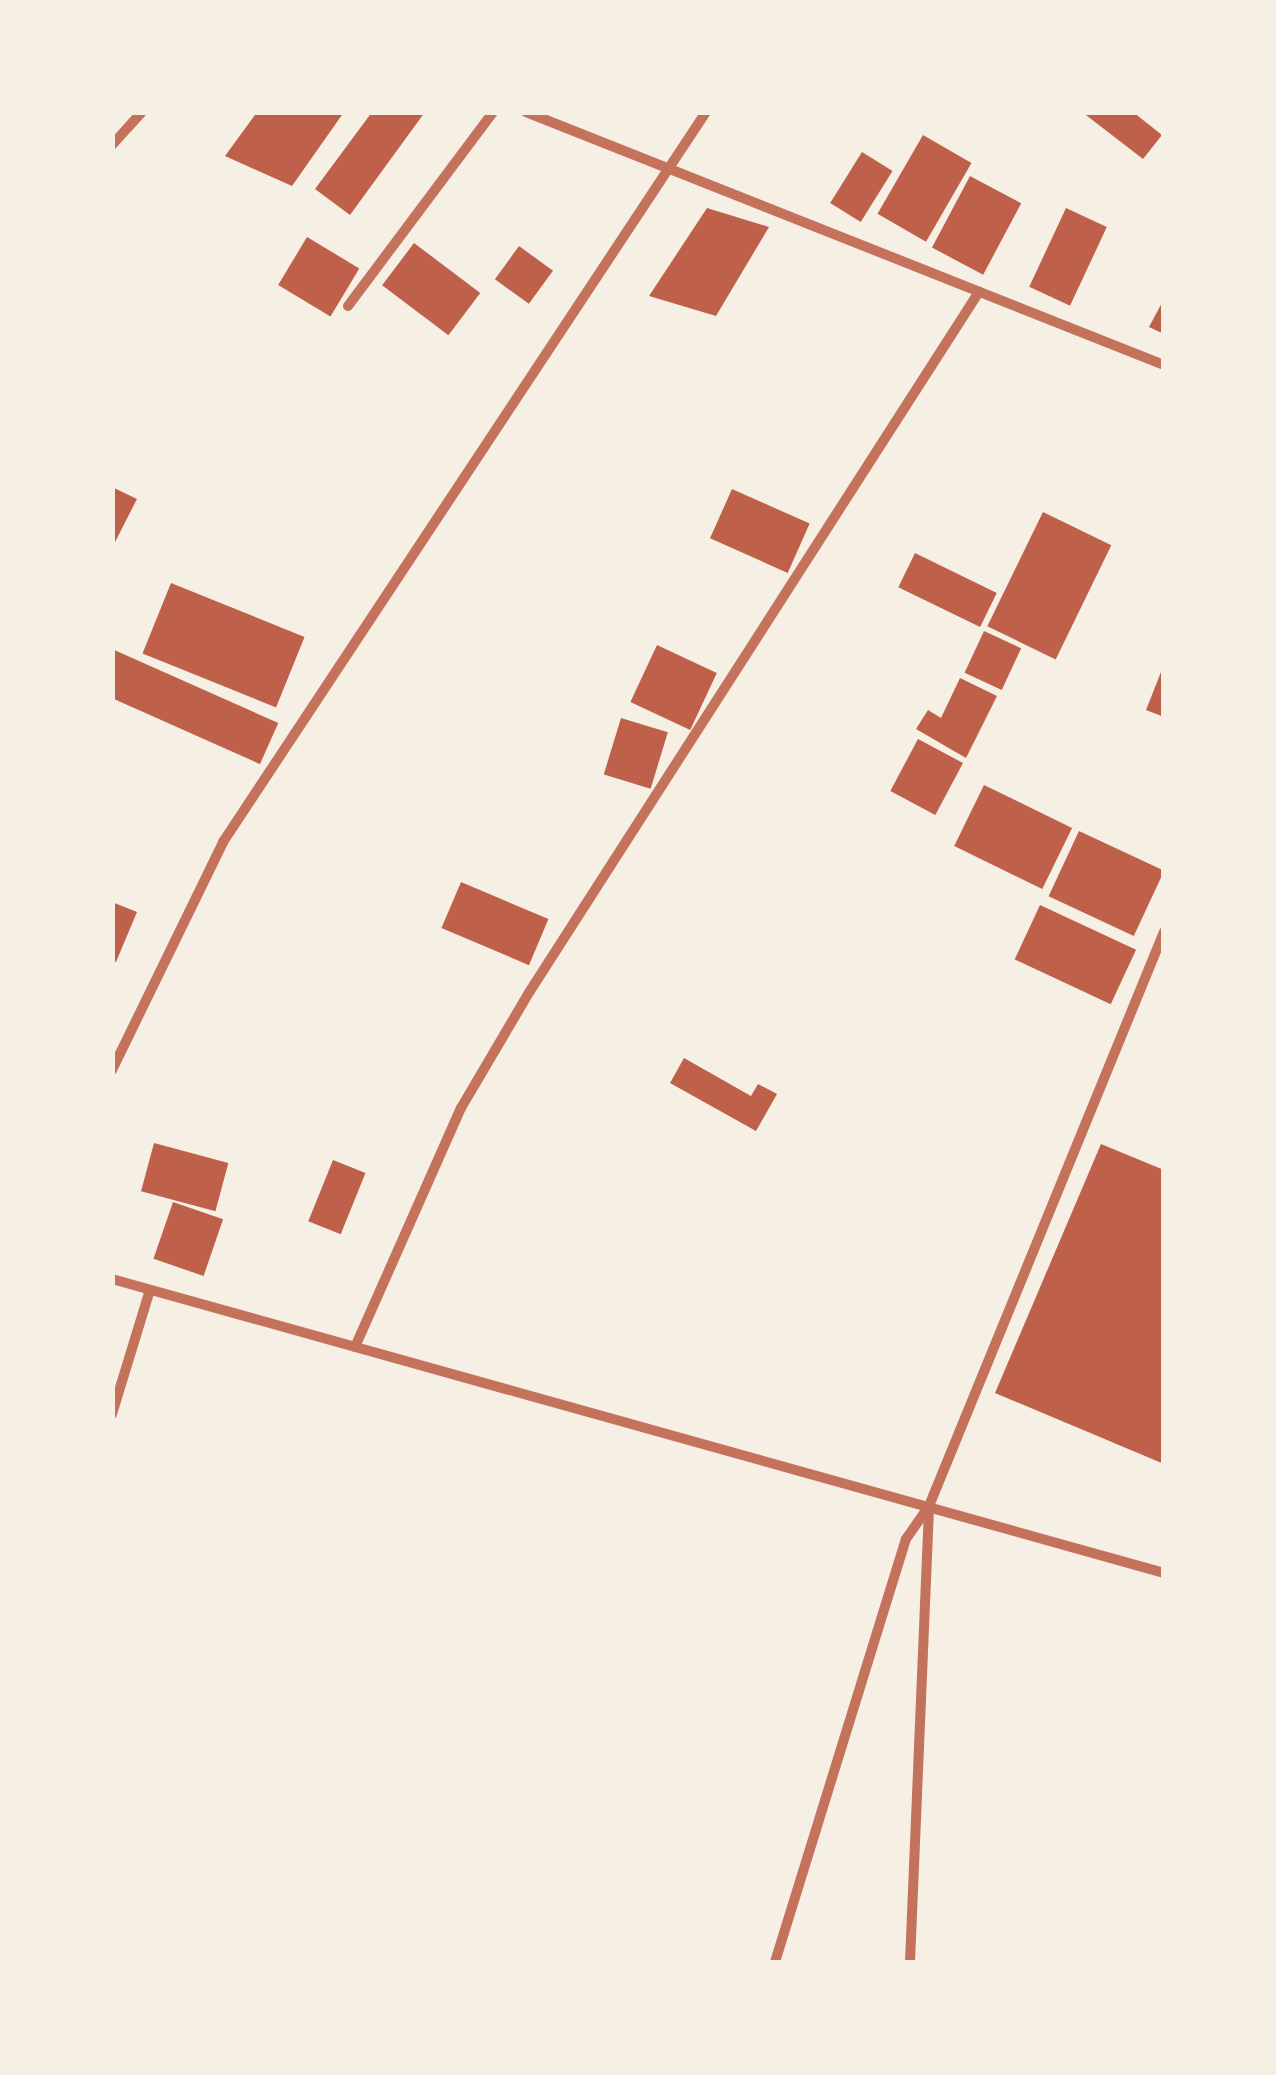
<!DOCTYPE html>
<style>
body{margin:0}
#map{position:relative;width:1276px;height:2075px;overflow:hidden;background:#f6efe4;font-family:Mulish,sans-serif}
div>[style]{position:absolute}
.building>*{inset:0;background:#bf614a;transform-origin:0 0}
.minor>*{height:10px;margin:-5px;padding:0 5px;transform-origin:5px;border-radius:5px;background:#c5725c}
span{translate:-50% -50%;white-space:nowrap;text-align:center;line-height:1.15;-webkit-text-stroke:10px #f6efe4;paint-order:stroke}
.frame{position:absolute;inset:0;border:115px solid #f6efe4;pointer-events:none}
</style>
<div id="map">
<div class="building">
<i style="clip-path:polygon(257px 112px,344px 112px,292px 186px,225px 156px)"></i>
<i style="clip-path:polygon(372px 112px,425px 112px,350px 215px,315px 189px)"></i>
<i style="clip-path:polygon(1082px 112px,1133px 112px,1162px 135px,1143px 159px)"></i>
<i style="left:923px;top:135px;width:56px;height:91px;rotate:30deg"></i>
<i style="left:862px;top:152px;width:36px;height:60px;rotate:32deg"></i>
<i style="left:970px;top:176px;width:58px;height:81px;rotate:28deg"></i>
<i style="clip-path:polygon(707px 208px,769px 227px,716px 316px,649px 296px)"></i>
<i style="left:1066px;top:208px;width:45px;height:87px;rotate:25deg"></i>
<i style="left:307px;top:237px;width:61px;height:56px;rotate:31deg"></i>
<i style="left:414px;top:243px;width:83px;height:53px;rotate:37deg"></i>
<i style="left:519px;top:246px;width:42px;height:41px;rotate:36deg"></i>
<i style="clip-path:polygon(1164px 299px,1164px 334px,1149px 327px)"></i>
<i style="clip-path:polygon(112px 487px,137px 499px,112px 548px)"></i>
<i style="left:732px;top:489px;width:85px;height:54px;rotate:24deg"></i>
<i style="left:1043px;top:512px;width:76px;height:127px;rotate:26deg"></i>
<i style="left:915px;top:553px;width:91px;height:38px;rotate:26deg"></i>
<i style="left:171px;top:583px;width:144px;height:76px;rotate:22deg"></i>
<i style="left:984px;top:631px;width:41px;height:46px;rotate:25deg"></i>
<i style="left:657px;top:645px;width:66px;height:63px;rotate:25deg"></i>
<i style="left:112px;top:649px;width:182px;height:45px;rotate:24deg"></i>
<i style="clip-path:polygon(1163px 667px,1164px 667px,1164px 717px,1146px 710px)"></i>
<i style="clip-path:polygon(960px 678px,997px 696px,966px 758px,916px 729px,928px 710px,941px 718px)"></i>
<i style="left:621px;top:718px;width:49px;height:59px;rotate:17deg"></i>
<i style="left:918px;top:739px;width:51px;height:59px;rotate:28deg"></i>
<i style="left:984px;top:785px;width:98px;height:68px;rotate:26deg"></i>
<i style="left:1079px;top:831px;width:94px;height:72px;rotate:25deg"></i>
<i style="left:461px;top:882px;width:95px;height:50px;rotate:23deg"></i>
<i style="clip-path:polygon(112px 902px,137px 912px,116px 962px,112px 961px)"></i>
<i style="left:1040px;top:905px;width:106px;height:60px;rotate:25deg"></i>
<i style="clip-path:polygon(684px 1058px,751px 1096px,758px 1084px,777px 1094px,756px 1131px,670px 1083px)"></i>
<i style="left:154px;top:1143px;width:77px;height:50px;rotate:15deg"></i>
<i style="clip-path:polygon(1101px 1144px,1164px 1170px,1164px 1464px,995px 1393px)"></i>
<i style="left:333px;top:1160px;width:35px;height:66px;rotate:22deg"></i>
<i style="left:173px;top:1202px;width:53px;height:60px;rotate:19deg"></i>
</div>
<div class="minor">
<i style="left:526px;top:112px;width:686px;rotate:21.63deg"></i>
<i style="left:112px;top:145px;width:45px;rotate:-47.7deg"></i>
<i style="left:348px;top:306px;width:242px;rotate:-53.2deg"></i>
<i style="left:112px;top:1070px;width:254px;rotate:-64deg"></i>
<i style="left:223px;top:842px;width:875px;rotate:-56.51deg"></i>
<i style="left:112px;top:1279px;width:1092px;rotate:15.61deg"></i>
<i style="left:355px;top:1347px;width:261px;rotate:-66.1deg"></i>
<i style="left:461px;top:1108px;width:136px;rotate:-59.5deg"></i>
<i style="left:530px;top:991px;width:831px;rotate:-57.29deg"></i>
<i style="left:112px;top:1414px;width:130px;rotate:-73deg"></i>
<i style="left:775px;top:1962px;width:443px;rotate:-72.8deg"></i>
<i style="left:906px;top:1539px;width:40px;rotate:-55.1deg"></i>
<i style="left:929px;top:1506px;width:620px;rotate:-67.74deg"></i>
<i style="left:910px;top:1962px;width:455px;rotate:-87.6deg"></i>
</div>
<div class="frame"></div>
</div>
